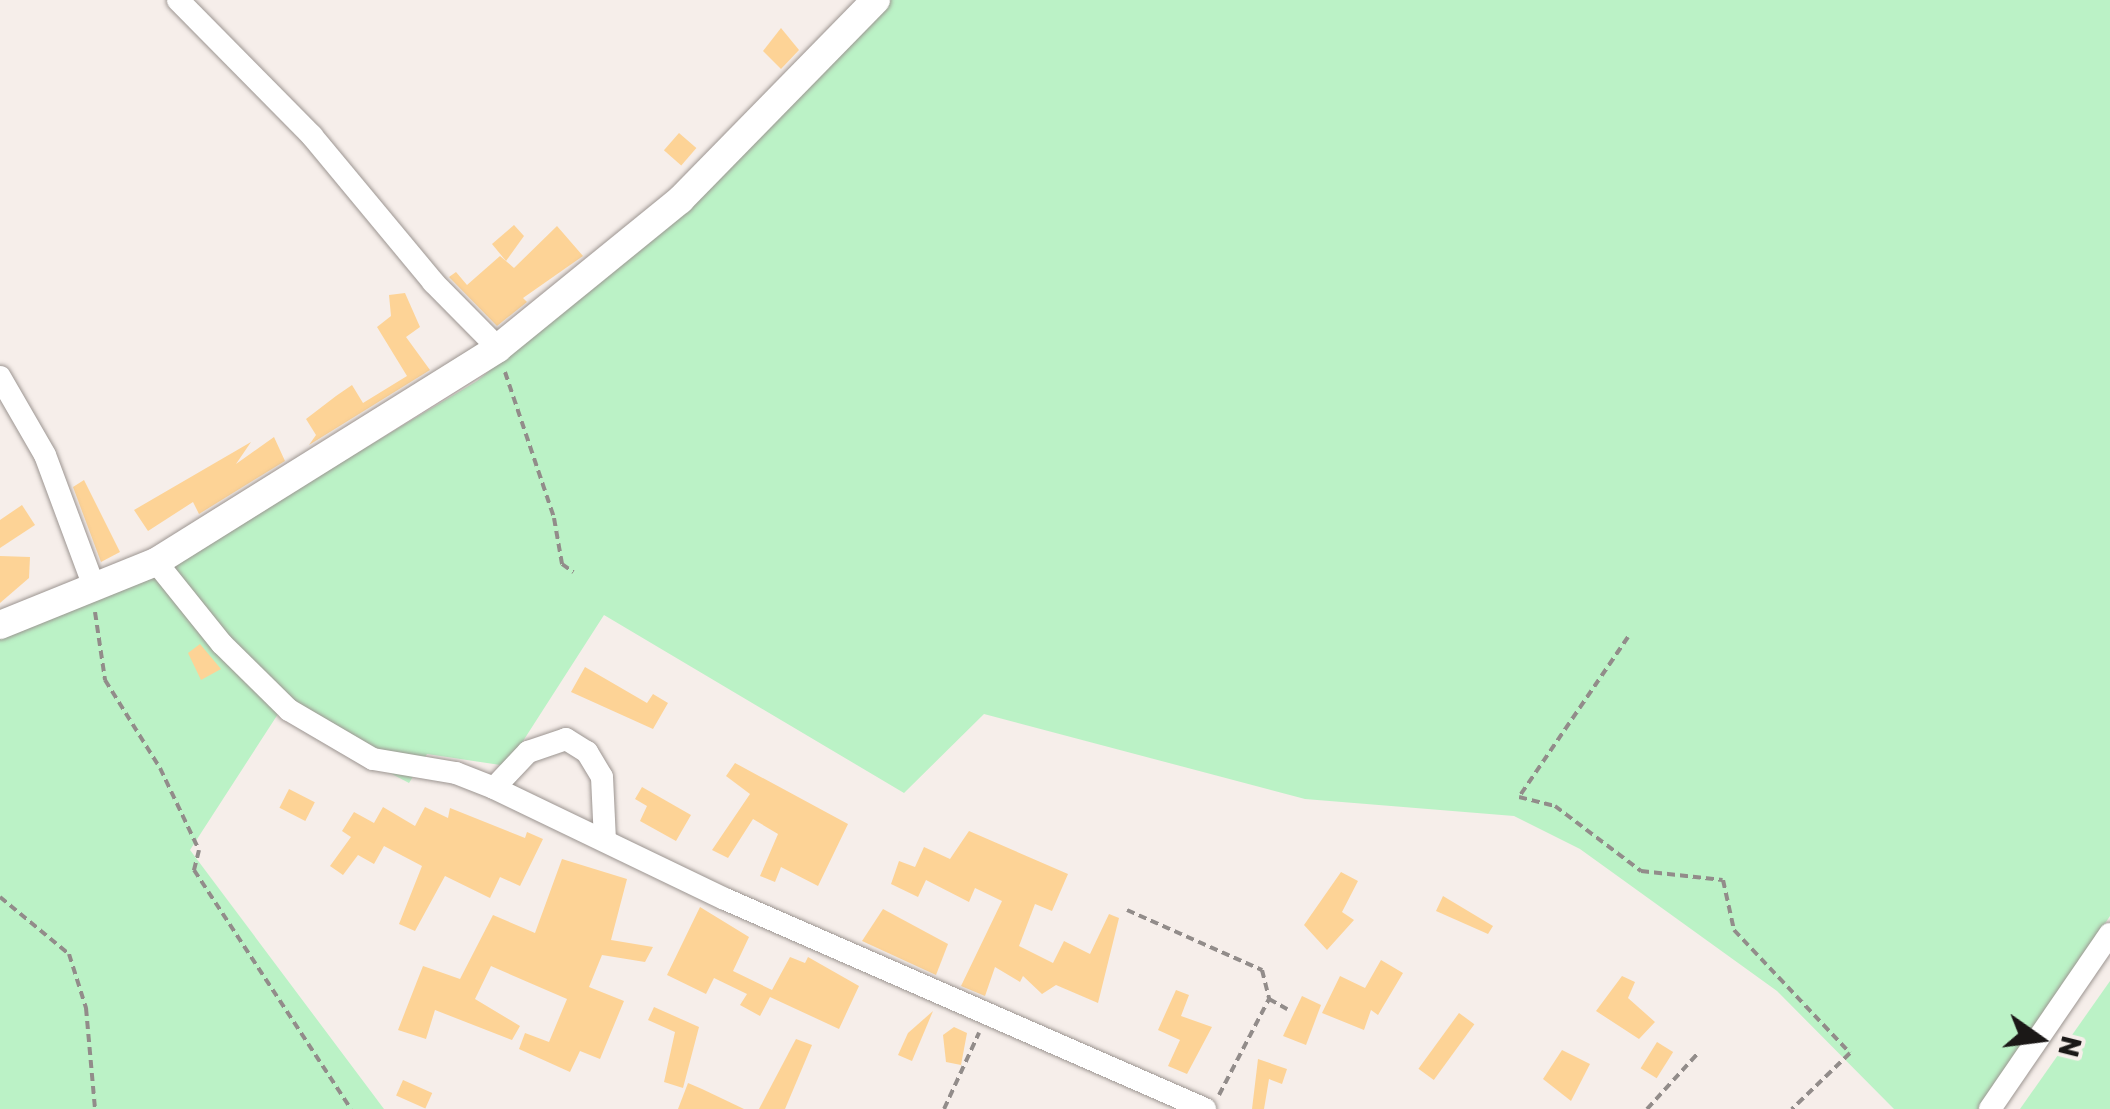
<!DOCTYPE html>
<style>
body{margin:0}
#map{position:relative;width:2110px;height:1109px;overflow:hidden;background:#f6eeea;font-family:Rubik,sans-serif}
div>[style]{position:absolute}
.green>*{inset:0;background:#bbf2c6}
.building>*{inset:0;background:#fdd396;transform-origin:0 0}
.path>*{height:4px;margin-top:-2px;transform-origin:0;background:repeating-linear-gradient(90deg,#928c8a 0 8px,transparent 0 13px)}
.roads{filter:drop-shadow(0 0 2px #9c9591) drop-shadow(0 0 2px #9c9591)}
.minor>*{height:22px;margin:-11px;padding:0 11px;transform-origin:11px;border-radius:11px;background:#fff}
.tertiary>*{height:28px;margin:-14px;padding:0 14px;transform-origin:14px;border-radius:14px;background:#fff}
span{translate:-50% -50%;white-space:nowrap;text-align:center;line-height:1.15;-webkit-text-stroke:10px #f6eeea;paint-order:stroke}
.north{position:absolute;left:1990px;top:989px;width:100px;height:100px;-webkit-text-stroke:8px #f6eeea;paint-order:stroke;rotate:104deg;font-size:28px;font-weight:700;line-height:40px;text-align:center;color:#1b1817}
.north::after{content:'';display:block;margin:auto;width:35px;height:45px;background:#1b1817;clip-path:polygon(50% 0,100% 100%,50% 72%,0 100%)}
</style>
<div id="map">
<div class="green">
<i style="clip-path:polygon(884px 0,2110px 0,2110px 916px,1981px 1109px,1894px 1109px,1777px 991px,1580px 849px,1514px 816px,1305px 799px,984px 714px,904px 793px,604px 615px,507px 766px,427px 754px,409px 783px,278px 714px,190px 850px,384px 1109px,0 1109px,0 633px,290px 493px,477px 381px,712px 187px)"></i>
<i style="clip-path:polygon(2110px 981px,2110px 1109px,2020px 1109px)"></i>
</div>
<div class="building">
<i style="clip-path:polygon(781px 28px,799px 50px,781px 69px,763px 51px)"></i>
<i style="left:679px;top:133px;width:23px;height:23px;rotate:41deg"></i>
<i style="clip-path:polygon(514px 225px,524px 236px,506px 261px,492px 244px)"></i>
<i style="clip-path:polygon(557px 226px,583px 256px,523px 298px,527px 302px,497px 326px,449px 277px,456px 272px,467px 285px,500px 256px,514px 268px)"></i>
<i style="clip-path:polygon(405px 293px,420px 327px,406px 337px,430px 370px,309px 445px,316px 435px,306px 419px,336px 396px,352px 385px,363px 403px,407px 376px,377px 327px,391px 316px,389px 295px)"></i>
<i style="clip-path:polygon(274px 437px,285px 461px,199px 514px,193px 502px,148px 531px,134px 510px,251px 442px,236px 464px)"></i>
<i style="clip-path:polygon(84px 480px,120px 552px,101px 562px,73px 487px)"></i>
<i style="clip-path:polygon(22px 505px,35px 525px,0 548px,0 520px)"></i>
<i style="clip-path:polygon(0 556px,30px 557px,29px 578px,0 603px)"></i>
<i style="clip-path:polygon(200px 644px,221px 669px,201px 680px,188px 653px)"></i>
<i style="clip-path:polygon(585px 667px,647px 703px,653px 694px,668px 703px,653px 729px,571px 692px)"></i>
<i style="clip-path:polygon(735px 763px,848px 824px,818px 886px,781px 867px,775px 882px,760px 876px,778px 834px,753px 819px,728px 858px,712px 850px,750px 794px,726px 776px)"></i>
<i style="clip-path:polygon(642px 787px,691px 815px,676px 841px,640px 821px,647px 806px,635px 799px)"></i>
<i style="left:289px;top:789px;width:29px;height:21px;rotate:27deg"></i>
<i style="clip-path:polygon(383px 807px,415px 826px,425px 807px,448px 818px,450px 808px,525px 838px,527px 832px,543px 839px,520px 886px,500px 877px,490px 898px,445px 876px,415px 931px,399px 924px,422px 866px,384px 846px,374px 864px,358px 855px,343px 875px,330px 866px,351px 837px,342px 831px,354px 812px,374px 823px)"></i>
<i style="clip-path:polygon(969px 831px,1068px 874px,1052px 911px,1035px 904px,1019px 946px,1053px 963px,1064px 941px,1090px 954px,1109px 914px,1119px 918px,1098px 1003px,1056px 985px,1042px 994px,1023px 976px,1020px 982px,995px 967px,985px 996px,961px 986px,1002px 901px,975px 888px,969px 902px,926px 880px,918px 897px,891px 884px,899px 861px,915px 867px,924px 847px,950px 859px)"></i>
<i style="clip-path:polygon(562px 859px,627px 879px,611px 940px,653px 947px,645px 962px,602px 955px,589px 987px,624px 1001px,600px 1059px,580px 1051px,570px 1072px,519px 1049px,525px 1033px,549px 1042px,567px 999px,491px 966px,475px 999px,520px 1026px,512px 1040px,435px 1010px,426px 1039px,398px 1030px,423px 966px,460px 979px,493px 915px,535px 933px)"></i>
<i style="clip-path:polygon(1341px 872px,1358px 881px,1342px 912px,1354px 920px,1327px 950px,1304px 925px)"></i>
<i style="clip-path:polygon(1443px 896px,1493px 926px,1488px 934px,1436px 911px)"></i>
<i style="clip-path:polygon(700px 907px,749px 937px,733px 971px,772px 990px,790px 957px,805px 963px,808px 957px,859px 986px,839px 1029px,770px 997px,760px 1016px,740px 1005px,747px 994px,714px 978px,706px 994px,667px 975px)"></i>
<i style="clip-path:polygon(883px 909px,948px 944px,936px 975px,862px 941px)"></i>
<i style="clip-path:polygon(1381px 960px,1403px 973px,1378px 1015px,1371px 1010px,1364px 1030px,1322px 1013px,1340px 976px,1365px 988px)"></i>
<i style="clip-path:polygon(1622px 976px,1635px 982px,1628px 998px,1655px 1022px,1639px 1039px,1596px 1011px)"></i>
<i style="clip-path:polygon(1176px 990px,1189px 995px,1181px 1016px,1212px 1027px,1187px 1074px,1168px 1066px,1180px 1040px,1158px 1030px)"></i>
<i style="clip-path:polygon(1302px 996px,1321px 1005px,1306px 1045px,1283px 1036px)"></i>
<i style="clip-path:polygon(654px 1007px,699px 1027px,683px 1088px,664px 1082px,675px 1032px,648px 1020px)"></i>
<i style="clip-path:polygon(933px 1011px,912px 1061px,898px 1055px,908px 1033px)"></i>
<i style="left:1459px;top:1013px;width:19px;height:69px;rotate:36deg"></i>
<i style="clip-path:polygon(954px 1027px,967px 1033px,961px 1065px,946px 1062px,943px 1035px)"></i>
<i style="clip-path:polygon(796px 1039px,812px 1045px,785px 1109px,759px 1109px)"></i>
<i style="left:1657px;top:1042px;width:19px;height:31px;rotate:32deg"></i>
<i style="clip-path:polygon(1562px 1050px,1590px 1064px,1571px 1101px,1543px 1079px)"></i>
<i style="clip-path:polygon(1258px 1059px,1287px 1069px,1282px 1084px,1269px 1079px,1264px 1109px,1252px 1109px)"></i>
<i style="left:403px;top:1080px;width:32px;height:17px;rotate:24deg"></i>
<i style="clip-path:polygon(688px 1083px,702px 1089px,744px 1109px,678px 1109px)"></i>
</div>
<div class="path">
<i style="left:505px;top:372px;width:154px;rotate:71.4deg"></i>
<i style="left:554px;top:518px;width:47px;rotate:80.1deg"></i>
<i style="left:562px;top:564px;width:14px;rotate:36deg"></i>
<i style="left:95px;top:612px;width:69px;rotate:81.6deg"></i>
<i style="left:105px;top:680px;width:104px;rotate:58deg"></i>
<i style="left:160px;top:768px;width:91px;rotate:64.6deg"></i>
<i style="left:199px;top:850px;width:21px;rotate:104deg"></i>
<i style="left:194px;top:870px;width:286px;rotate:56.7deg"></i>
<i style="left:1628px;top:637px;width:194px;rotate:124.3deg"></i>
<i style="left:1519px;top:797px;width:37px;rotate:14deg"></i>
<i style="left:1555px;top:806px;width:108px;rotate:37.1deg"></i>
<i style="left:1641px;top:871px;width:82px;rotate:6.3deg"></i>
<i style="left:1723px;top:880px;width:51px;rotate:77.6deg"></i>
<i style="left:1734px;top:930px;width:169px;rotate:46.7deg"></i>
<i style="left:1850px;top:1053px;width:81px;rotate:136deg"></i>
<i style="left:0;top:897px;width:89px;rotate:39.6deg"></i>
<i style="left:69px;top:954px;width:57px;rotate:72.5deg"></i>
<i style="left:86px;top:1008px;width:101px;rotate:84.9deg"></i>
<i style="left:1127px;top:910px;width:148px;rotate:24deg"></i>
<i style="left:1262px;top:970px;width:30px;rotate:76deg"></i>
<i style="left:1219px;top:1095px;width:108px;rotate:-62.5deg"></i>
<i style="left:1269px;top:999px;width:21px;rotate:29deg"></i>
<i style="left:944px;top:1109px;width:84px;rotate:-65.3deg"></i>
<i style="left:1647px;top:1109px;width:77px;rotate:-47.6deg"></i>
</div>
<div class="roads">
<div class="minor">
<i style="left:178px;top:0;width:191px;rotate:45.4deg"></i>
<i style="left:312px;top:136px;width:190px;rotate:50.3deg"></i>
<i style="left:433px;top:282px;width:93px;rotate:45.4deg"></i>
<i style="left:0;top:377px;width:90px;rotate:60deg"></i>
<i style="left:45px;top:455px;width:141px;rotate:69.6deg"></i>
<i style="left:156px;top:562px;width:105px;rotate:51.2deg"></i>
<i style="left:222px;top:644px;width:94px;rotate:44.6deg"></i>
<i style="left:289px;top:710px;width:97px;rotate:30.3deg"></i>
<i style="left:373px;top:759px;width:84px;rotate:9.6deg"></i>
<i style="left:456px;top:773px;width:41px;rotate:21.5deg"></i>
<i style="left:494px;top:788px;width:256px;rotate:25.7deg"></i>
<i style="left:725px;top:899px;width:524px;rotate:23.63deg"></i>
<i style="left:494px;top:788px;width:50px;rotate:-46.6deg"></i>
<i style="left:528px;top:752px;width:40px;rotate:-18.9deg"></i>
<i style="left:566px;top:739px;width:25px;rotate:32deg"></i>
<i style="left:587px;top:752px;width:29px;rotate:59deg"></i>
<i style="left:602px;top:777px;width:64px;rotate:87.3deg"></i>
<i style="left:1990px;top:1109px;width:212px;rotate:-55.6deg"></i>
</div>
<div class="tertiary">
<i style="left:0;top:625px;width:168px;rotate:-22deg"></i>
<i style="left:156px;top:562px;width:403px;rotate:-32deg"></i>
<i style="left:498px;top:348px;width:235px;rotate:-39.1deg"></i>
<i style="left:680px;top:200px;width:280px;rotate:-45.6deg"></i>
</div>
</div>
<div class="north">N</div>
</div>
